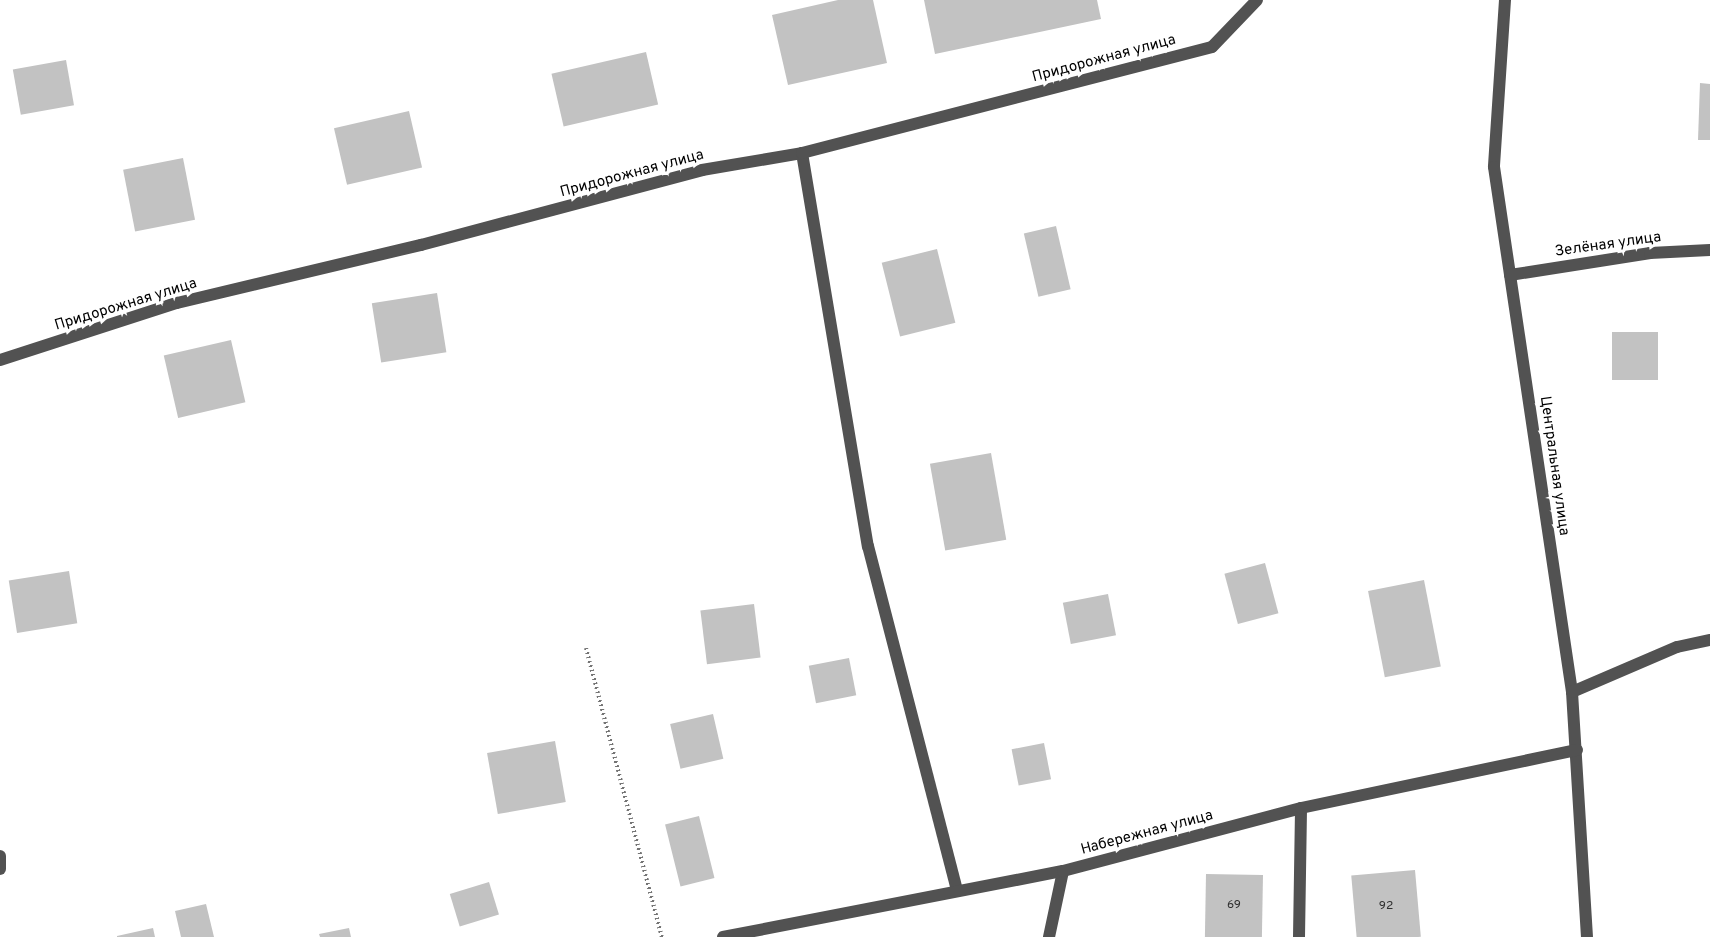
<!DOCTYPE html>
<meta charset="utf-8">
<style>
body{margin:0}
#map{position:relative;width:1710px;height:937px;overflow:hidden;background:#fff;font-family:Overpass,sans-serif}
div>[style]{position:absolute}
.building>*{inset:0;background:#c2c2c2;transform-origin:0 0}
.path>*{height:4px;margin-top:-2px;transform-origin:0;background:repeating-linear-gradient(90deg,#747474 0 1.5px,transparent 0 4.5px)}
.minor>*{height:12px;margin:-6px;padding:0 6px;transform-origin:6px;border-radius:6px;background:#525252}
.tertiary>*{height:12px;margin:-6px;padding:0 6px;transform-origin:6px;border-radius:6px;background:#525252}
span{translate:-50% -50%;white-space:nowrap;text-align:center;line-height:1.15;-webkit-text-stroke:6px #fff;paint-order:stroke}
.number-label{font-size:12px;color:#303030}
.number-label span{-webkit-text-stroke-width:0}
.street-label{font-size:15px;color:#000}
</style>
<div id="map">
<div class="building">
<i style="clip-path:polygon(838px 0,873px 0,887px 63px,788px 85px,772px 15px)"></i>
<i style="clip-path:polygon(924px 0,1097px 0,1101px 19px,935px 54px)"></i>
<i style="left:646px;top:52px;width:54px;height:97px;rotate:77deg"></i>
<i style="left:66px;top:60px;width:46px;height:54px;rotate:80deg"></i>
<i style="clip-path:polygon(1700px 83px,1710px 84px,1710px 140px,1698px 140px)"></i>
<i style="left:409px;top:111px;width:58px;height:77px;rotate:77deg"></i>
<i style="left:183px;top:158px;width:63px;height:61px;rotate:79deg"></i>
<i style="left:1056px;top:226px;width:65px;height:33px;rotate:77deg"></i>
<i style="left:937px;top:249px;width:76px;height:57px;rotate:76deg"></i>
<i style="left:437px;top:293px;width:60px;height:66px;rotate:81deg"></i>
<i style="left:1612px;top:332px;width:46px;height:48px"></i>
<i style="left:231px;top:340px;width:64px;height:69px;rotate:77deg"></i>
<i style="left:991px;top:453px;width:88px;height:62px;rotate:80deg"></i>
<i style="left:1265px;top:563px;width:52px;height:42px;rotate:75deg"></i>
<i style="left:69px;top:571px;width:53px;height:61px;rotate:81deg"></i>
<i style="left:1424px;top:580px;width:88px;height:57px;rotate:79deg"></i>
<i style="left:1108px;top:594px;width:42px;height:46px;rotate:79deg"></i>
<i style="left:754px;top:604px;width:54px;height:54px;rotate:83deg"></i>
<i style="left:849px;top:658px;width:38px;height:41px;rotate:79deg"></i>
<i style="left:713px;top:714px;width:46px;height:44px;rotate:77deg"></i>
<i style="left:555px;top:741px;width:62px;height:69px;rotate:80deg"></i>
<i style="left:1044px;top:743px;width:37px;height:33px;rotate:79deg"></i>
<i style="left:699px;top:816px;width:64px;height:35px;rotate:76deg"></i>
<i style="left:1415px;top:870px;width:67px;height:64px;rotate:85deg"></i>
<i style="left:1206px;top:874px;width:57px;height:63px;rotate:1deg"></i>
<i style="left:489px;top:882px;width:34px;height:41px;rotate:73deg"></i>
<i style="clip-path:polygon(206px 904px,214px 937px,181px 937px,175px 911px)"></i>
<i style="clip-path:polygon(153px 928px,155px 937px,117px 937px,117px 936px)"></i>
<i style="clip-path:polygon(349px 928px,351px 937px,320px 937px,319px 934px)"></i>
</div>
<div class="path">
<i style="left:586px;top:648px;width:299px;rotate:75.3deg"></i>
</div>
<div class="minor">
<i style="left:1505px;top:0;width:167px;rotate:93.8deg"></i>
<i style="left:1494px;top:167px;width:531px;rotate:81.55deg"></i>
<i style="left:1572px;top:692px;width:245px;rotate:86.5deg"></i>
<i style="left:802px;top:153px;width:399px;rotate:80.5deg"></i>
<i style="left:868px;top:546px;width:356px;rotate:75.5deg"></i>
<i style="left:1510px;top:275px;width:142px;rotate:-8.9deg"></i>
<i style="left:1650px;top:253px;width:60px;rotate:-2.9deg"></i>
<i style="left:0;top:360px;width:186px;rotate:-17.9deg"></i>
<i style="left:177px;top:303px;width:251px;rotate:-13.4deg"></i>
<i style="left:421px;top:245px;width:291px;rotate:-14.9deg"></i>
<i style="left:702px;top:170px;width:101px;rotate:-9.6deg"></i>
<i style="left:802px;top:153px;width:423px;rotate:-14.5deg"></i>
<i style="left:1212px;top:47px;width:65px;rotate:-46.2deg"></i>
<i style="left:1572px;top:692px;width:114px;rotate:-23.2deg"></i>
<i style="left:1677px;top:647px;width:34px;rotate:-12deg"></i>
<i style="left:0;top:856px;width:13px;rotate:90deg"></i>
<i style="left:1049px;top:937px;width:67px;rotate:-78deg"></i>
<i style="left:1299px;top:937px;width:129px;rotate:-89.1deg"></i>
</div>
<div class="tertiary">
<i style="left:723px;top:937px;width:346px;rotate:-11deg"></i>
<i style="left:1063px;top:871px;width:246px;rotate:-14.8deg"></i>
<i style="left:1301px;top:808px;width:282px;rotate:-11.9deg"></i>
</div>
<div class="number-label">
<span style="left:1234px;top:906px">69</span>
<span style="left:1386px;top:907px">92</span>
</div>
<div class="street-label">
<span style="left:1104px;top:59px;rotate:-15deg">Придорожная улица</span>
<span style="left:632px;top:174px;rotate:-15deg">Придорожная улица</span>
<span style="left:1608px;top:245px;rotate:-8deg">Зелёная улица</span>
<span style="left:126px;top:305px;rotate:-17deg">Придорожная улица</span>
<span style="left:1554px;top:466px;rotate:82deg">Центральная улица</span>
<span style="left:1147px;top:833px;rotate:-15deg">Набережная улица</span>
</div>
</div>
